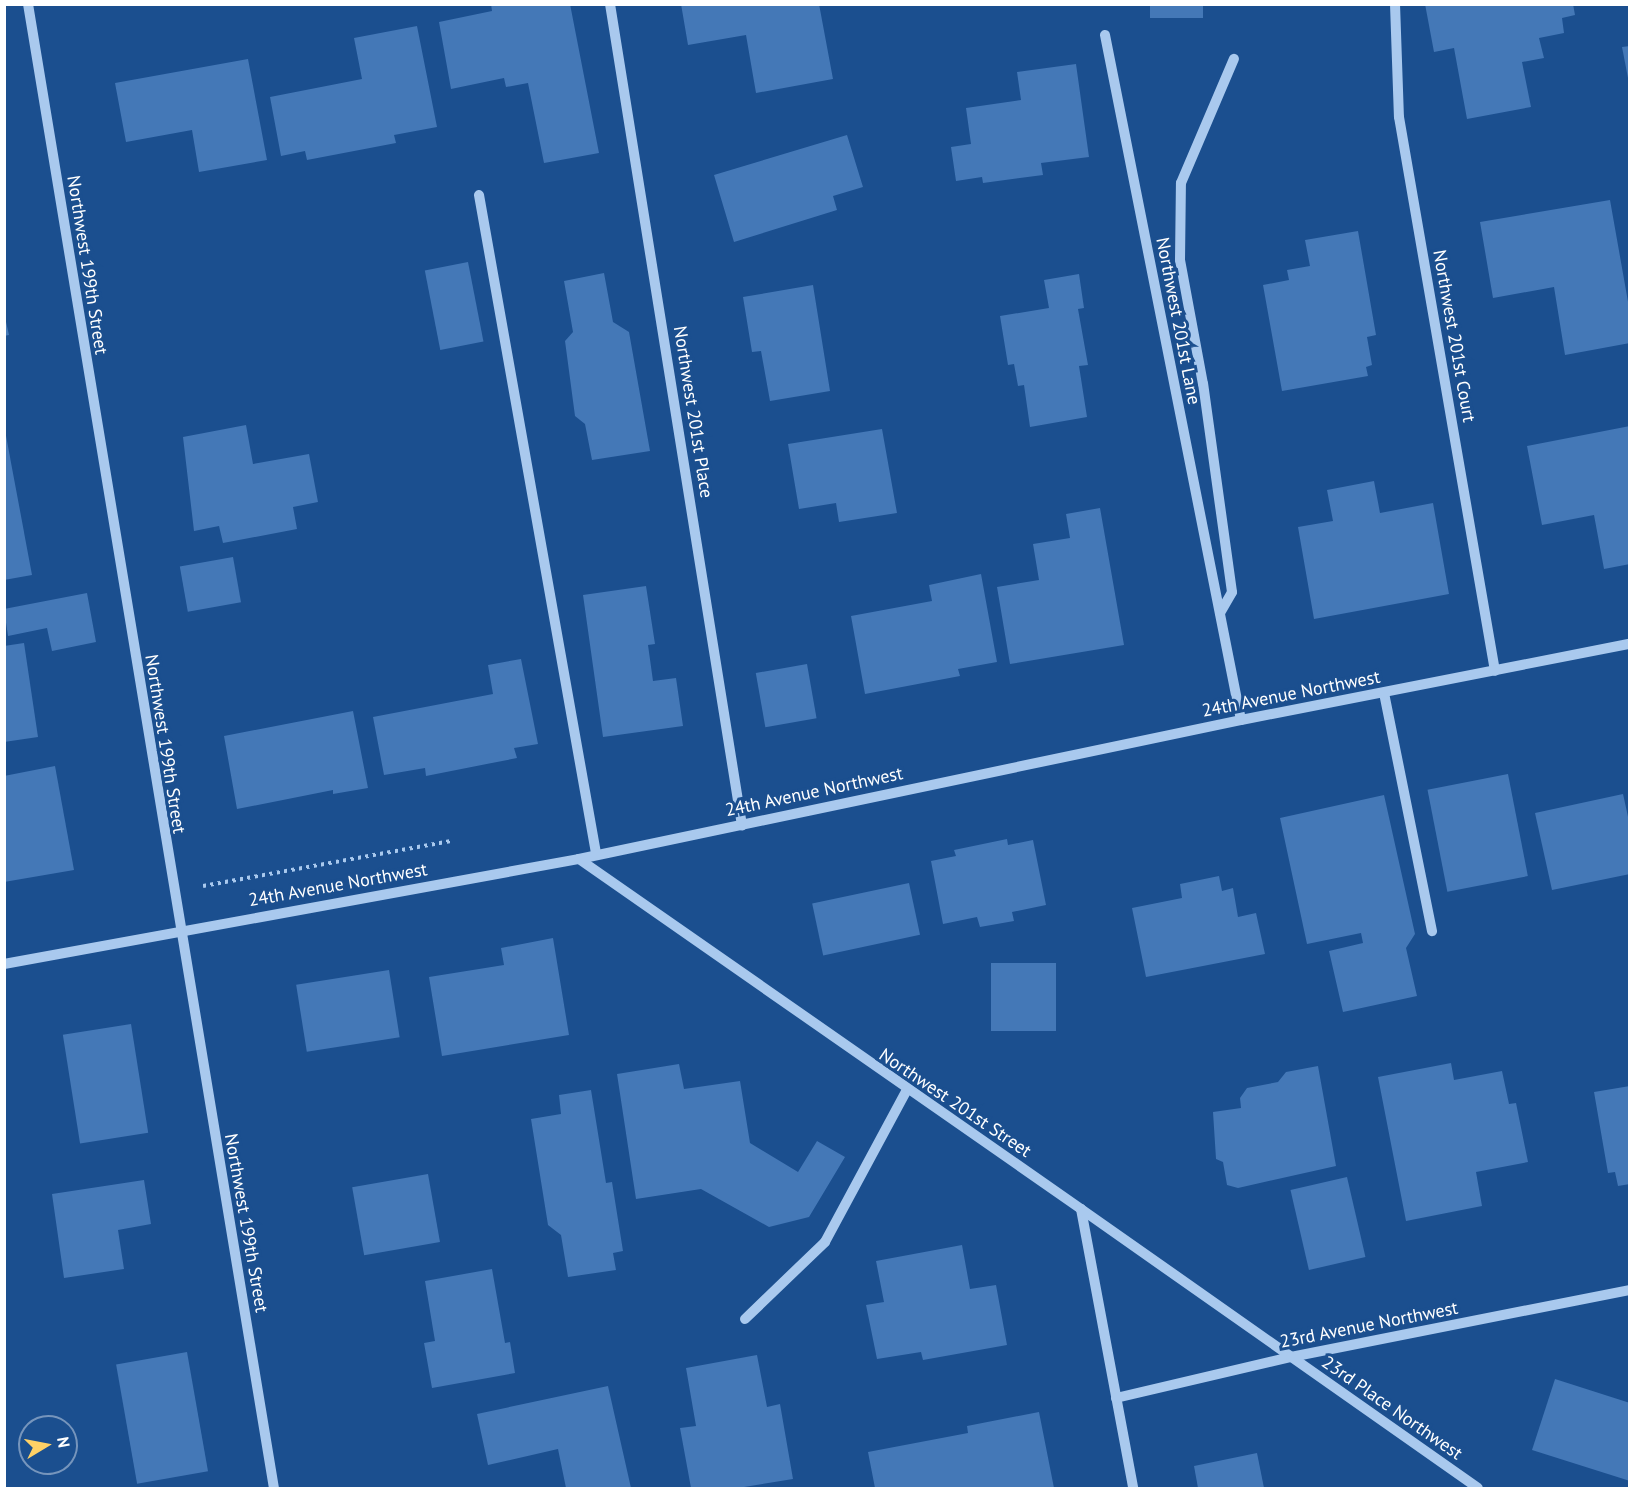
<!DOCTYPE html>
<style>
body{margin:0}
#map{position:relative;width:1634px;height:1493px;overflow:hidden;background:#1b4f8f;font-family:"PT Sans",sans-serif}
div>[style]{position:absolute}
.building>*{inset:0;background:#4478b7;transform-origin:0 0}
.path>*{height:4px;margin-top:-2px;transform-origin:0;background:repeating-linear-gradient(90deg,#a9c9ee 0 3px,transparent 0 7.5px)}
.minor>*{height:10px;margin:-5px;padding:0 5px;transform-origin:5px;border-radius:5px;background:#a9c9ee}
span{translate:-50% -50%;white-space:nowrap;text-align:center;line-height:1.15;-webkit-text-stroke:6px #1b4f8f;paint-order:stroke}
.street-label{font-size:18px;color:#fff}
.frame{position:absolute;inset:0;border:6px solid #fff;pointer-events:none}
.north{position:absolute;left:18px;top:1415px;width:60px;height:60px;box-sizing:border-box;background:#1b4f8f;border:2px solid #7695bc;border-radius:50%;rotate:80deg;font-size:16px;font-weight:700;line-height:24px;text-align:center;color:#fff}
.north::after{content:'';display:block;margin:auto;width:21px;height:27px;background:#ffd166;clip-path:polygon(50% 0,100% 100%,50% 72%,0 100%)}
</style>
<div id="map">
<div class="building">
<i style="clip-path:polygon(491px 4px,570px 4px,599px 153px,544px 163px,528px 83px,506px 87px,504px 78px,451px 89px,439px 22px,492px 11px)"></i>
<i style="clip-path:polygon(681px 4px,819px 4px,833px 79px,756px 93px,746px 35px,688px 45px)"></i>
<i style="left:1150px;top:4px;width:53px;height:14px"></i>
<i style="clip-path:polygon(1425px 4px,1573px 4px,1575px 15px,1562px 18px,1564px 33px,1539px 38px,1544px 58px,1522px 62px,1531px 107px,1467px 119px,1454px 48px,1434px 52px)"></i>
<i style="clip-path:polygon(417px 26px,437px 127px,394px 135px,396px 143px,307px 160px,305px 151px,281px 156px,270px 97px,362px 79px,354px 38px)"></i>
<i style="clip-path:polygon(1630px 46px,1630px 78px,1628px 78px,1622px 47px)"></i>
<i style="clip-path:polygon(248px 59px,267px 160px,199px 172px,192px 130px,126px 142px,115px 83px)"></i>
<i style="clip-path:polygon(1076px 64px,1089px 157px,1041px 163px,1043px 175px,983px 183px,982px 177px,956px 181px,951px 147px,971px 144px,966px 108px,1021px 100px,1017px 72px)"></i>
<i style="clip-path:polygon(847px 135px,863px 187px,833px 196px,837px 210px,734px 242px,714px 175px)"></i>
<i style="clip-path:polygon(1610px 200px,1630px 313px,1630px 343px,1565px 355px,1554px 287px,1493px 298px,1480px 222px)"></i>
<i style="clip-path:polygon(1358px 231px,1376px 335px,1367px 337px,1372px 365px,1366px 367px,1368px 376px,1282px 391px,1263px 285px,1289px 280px,1287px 270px,1310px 266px,1305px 240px)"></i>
<i style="left:468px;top:262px;width:81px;height:44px;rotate:79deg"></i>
<i style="clip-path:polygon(604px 273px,613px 322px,629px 332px,650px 451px,592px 460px,585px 424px,575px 416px,565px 341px,573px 332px,564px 281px)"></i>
<i style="clip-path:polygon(1079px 274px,1084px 308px,1078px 309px,1088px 365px,1079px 366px,1087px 417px,1030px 427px,1024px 385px,1018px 386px,1014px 364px,1008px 365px,1000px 316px,1049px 308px,1044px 280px)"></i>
<i style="clip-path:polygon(813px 285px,830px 391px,770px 401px,761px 351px,752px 352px,743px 297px)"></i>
<i style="clip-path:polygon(4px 313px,9px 335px,4px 336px)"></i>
<i style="clip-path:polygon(4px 425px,32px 575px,4px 580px)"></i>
<i style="clip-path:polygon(246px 425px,253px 464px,309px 454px,318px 502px,293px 507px,297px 529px,223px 543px,219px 526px,194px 531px,183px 437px)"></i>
<i style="clip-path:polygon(1630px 426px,1630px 564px,1604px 569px,1594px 515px,1542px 525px,1527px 446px)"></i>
<i style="clip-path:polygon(882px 429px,897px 513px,839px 522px,836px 503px,799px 509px,788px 444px)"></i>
<i style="clip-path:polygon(1374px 481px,1380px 513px,1433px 503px,1449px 594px,1314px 619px,1298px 527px,1333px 521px,1327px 490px)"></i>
<i style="clip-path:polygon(1100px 508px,1124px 645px,1010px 664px,997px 587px,1039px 580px,1033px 544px,1070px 538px,1066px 514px)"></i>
<i style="left:233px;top:557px;width:46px;height:54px;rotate:80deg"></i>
<i style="clip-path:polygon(981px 574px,997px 662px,958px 669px,960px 676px,865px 694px,851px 616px,932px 601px,929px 585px)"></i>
<i style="clip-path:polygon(646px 586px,655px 644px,648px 645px,653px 681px,676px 678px,683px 726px,603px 737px,583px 595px)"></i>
<i style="clip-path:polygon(87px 593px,96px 642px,52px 651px,47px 628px,8px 636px,4px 609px)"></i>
<i style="clip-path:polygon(24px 643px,38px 737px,4px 742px,4px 646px)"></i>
<i style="clip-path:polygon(521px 659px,538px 744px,514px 748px,517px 758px,426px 776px,425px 768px,384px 775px,373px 717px,493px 694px,488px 665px)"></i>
<i style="left:807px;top:664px;width:55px;height:52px;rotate:80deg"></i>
<i style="clip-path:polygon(353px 711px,368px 788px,333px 794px,333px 790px,237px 809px,224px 736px)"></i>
<i style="clip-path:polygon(55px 766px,74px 870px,4px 882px,4px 776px)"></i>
<i style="left:1508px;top:774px;width:104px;height:82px;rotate:79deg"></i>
<i style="clip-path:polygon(1623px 794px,1630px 826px,1630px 874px,1552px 890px,1535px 813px)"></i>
<i style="clip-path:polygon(1384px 795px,1415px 934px,1406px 948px,1417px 996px,1343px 1012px,1329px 951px,1363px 943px,1361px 933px,1307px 944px,1280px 818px)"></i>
<i style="clip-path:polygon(1007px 839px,1008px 845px,1033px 840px,1046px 905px,1012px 912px,1014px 921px,980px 927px,977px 917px,943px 924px,931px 861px,956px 856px,954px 850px)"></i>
<i style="clip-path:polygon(1219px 876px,1222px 891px,1233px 888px,1238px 917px,1256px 913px,1265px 954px,1146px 977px,1132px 908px,1182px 898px,1180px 884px)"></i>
<i style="left:909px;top:883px;width:53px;height:99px;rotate:78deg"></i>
<i style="clip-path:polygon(553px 938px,569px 1035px,442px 1056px,429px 977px,504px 965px,501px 948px)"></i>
<i style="left:991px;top:963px;width:65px;height:68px"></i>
<i style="left:389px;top:970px;width:68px;height:94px;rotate:81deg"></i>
<i style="left:131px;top:1024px;width:110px;height:69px;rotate:81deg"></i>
<i style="clip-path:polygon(1451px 1063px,1454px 1080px,1502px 1071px,1509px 1104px,1516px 1103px,1528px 1162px,1476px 1172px,1482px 1206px,1406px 1221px,1378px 1077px)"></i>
<i style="clip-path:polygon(679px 1064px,684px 1089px,740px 1081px,750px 1143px,798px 1172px,817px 1141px,845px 1157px,809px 1217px,769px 1227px,701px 1189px,636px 1199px,617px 1074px)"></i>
<i style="clip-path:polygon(1318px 1066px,1336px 1166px,1238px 1188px,1227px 1185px,1223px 1162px,1216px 1159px,1213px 1112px,1241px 1108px,1240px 1098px,1247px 1088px,1278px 1082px,1286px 1072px)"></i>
<i style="clip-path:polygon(1630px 1086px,1630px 1184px,1618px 1186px,1615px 1172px,1608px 1173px,1594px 1092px)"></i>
<i style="clip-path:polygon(591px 1090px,606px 1183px,612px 1182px,623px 1251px,613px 1253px,616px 1270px,568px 1277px,561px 1235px,548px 1225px,531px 1119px,561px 1114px,559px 1095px)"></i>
<i style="left:428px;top:1174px;width:69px;height:77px;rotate:80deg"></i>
<i style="left:1347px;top:1177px;width:82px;height:58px;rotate:77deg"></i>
<i style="clip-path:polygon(144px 1180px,151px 1224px,118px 1230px,124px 1269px,64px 1278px,52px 1194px)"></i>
<i style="clip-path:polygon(962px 1245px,970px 1289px,996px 1285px,1007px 1345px,923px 1360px,921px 1352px,877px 1359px,866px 1305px,884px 1302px,876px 1261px)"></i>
<i style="clip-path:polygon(492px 1269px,505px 1343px,510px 1342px,515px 1373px,432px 1388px,424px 1343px,435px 1341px,425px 1281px)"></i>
<i style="left:187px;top:1352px;width:121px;height:72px;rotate:80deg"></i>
<i style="clip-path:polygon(757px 1355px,767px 1407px,780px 1404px,793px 1479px,738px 1488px,691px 1488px,680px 1428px,696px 1426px,686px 1368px)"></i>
<i style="clip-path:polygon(1555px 1379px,1630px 1403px,1630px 1481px,1532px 1450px)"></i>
<i style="clip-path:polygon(608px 1386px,631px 1488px,566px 1488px,558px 1449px,488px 1465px,477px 1414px)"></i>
<i style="clip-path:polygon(1039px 1412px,1054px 1488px,875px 1488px,868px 1452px,968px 1433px,967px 1426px)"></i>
<i style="clip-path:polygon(1257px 1453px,1264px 1488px,1198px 1488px,1194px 1466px)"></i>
</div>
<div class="path">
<i style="left:203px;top:886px;width:252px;rotate:-10.3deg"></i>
</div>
<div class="minor">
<i style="left:28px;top:4px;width:1504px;rotate:80.59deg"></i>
<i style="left:610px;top:4px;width:832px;rotate:80.87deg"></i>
<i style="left:1395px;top:4px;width:113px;rotate:88deg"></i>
<i style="left:1399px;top:117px;width:562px;rotate:80.17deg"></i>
<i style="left:1105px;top:35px;width:698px;rotate:78.77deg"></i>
<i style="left:479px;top:195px;width:668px;rotate:79.92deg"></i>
<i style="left:1220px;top:613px;width:24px;rotate:-60deg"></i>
<i style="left:1232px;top:592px;width:210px;rotate:-97.9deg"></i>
<i style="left:1203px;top:384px;width:126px;rotate:-100.5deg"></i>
<i style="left:1180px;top:260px;width:77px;rotate:-89.3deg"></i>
<i style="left:1181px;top:183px;width:135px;rotate:-66.9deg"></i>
<i style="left:1384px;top:693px;width:243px;rotate:78.6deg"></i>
<i style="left:579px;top:859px;width:612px;rotate:34.88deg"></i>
<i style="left:1081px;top:1209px;width:284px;rotate:79.4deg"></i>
<i style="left:4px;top:964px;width:585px;rotate:-10.35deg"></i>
<i style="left:579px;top:859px;width:676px;rotate:-11.86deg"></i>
<i style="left:1241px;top:720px;width:396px;rotate:-11.1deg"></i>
<i style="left:1081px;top:1209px;width:485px;rotate:35.1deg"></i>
<i style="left:745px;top:1319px;width:111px;rotate:-43.9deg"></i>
<i style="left:825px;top:1242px;width:173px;rotate:-61.7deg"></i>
<i style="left:1116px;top:1398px;width:180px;rotate:-13.2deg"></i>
<i style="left:1291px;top:1357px;width:346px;rotate:-11.2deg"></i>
</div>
<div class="street-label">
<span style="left:87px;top:265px;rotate:81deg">Northwest 199th Street</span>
<span style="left:1178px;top:321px;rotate:79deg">Northwest 201st Lane</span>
<span style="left:1454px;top:336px;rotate:80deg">Northwest 201st Court</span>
<span style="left:693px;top:412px;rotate:81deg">Northwest 201st Place</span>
<span style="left:1291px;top:694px;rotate:-11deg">24th Avenue Northwest</span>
<span style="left:165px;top:744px;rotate:81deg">Northwest 199th Street</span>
<span style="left:814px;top:792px;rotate:-12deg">24th Avenue Northwest</span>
<span style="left:338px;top:885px;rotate:-10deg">24th Avenue Northwest</span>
<span style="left:955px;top:1103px;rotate:34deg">Northwest 201st Street</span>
<span style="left:246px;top:1223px;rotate:80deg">Northwest 199th Street</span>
<span style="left:1369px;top:1325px;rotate:-11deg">23rd Avenue Northwest</span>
<span style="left:1392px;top:1408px;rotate:35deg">23rd Place Northwest</span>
</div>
<div class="frame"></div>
<div class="north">N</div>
</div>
